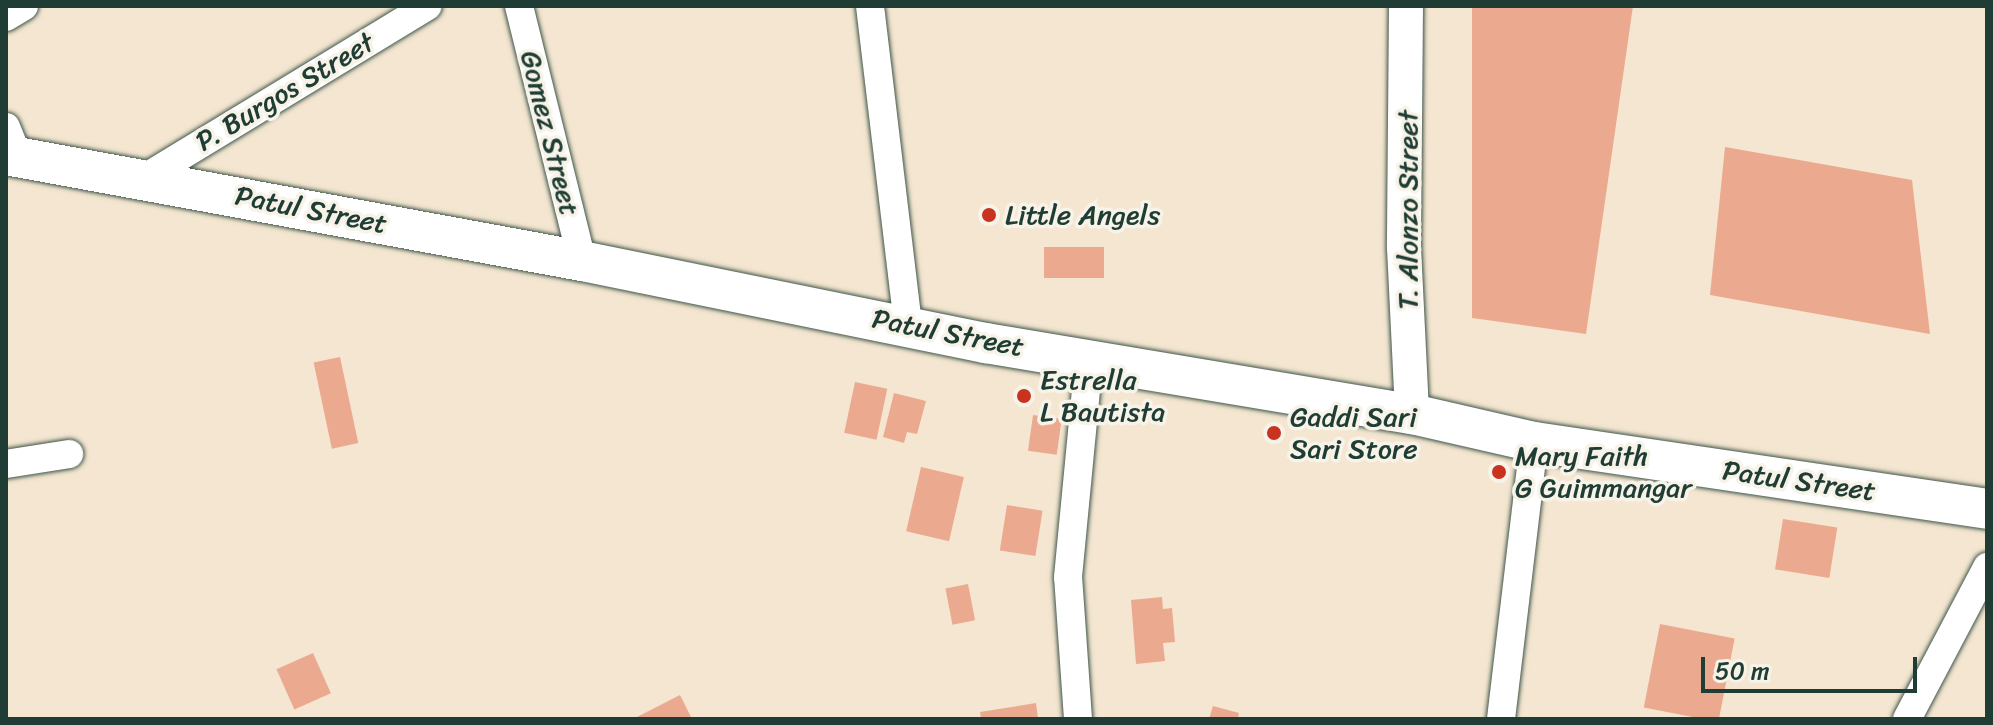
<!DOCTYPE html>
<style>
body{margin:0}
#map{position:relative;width:1993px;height:725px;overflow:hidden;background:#f4e6d0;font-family:Sriracha,sans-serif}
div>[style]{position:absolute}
.building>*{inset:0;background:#ebaa90;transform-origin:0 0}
.roads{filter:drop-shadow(0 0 2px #3f564b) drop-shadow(0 0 2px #3f564b)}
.minor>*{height:28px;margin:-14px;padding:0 14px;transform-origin:14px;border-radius:14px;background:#fff}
.tertiary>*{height:34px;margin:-17px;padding:0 17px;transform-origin:17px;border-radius:17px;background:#fff}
.secondary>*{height:40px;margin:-20px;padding:0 20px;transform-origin:20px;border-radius:20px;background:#fff}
.dots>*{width:22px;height:22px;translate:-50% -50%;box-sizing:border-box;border:4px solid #f7f3e8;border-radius:50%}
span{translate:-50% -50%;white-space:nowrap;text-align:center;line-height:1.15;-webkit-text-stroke:7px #f7f3e8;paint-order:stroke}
.street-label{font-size:28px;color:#1f3d34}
.poi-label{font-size:28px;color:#1f3d34}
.left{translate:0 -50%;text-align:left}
.frame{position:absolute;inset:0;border:8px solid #1f3d34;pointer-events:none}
.scale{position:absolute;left:1701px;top:657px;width:216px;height:36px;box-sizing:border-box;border:4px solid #1f3d34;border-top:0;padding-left:10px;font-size:24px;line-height:28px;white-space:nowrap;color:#1f3d34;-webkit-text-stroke:6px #f7f3e8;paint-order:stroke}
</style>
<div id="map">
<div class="building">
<i style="clip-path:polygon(1472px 6px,1633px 6px,1586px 334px,1472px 318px)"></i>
<i style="clip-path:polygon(1725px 147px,1912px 180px,1930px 334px,1710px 295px)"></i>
<i style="left:1044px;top:247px;width:60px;height:31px"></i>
<i style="left:340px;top:357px;width:88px;height:27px;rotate:78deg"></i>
<i style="left:855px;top:382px;width:33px;height:52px;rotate:12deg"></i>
<i style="clip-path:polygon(894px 393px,926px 401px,917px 434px,907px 432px,904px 443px,883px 437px)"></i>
<i style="left:1033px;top:415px;width:29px;height:36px;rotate:8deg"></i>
<i style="left:921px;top:467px;width:44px;height:66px;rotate:13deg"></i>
<i style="left:1007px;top:505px;width:36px;height:46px;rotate:9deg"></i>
<i style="left:1783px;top:519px;width:55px;height:51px;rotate:9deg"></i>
<i style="left:968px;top:584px;width:37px;height:23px;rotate:79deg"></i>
<i style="clip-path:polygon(1162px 597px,1163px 609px,1172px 608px,1175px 642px,1163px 643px,1165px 661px,1136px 664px,1131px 600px)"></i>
<i style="left:1660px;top:624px;width:76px;height:85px;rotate:11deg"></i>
<i style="left:313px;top:653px;width:44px;height:40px;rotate:66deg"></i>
<i style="clip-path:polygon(680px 695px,692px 719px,633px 719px)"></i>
<i style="clip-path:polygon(1036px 703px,1038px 719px,981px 719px,980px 712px)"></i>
<i style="clip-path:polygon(1213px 706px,1239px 713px,1238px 719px,1209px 719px)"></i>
</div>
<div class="roads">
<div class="minor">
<i style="left:519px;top:6px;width:263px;rotate:76.1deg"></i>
<i style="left:870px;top:6px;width:322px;rotate:83.2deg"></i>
<i style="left:6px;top:17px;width:21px;rotate:-31deg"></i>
<i style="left:6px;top:127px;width:35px;rotate:68deg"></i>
<i style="left:143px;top:179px;width:333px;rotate:-31.3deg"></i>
<i style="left:6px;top:464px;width:64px;rotate:-9deg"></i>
<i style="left:1078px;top:719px;width:142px;rotate:-94deg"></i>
<i style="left:1068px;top:577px;width:220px;rotate:-84.5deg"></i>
<i style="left:1501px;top:719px;width:279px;rotate:-83.2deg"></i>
<i style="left:1907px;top:719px;width:172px;rotate:-62.2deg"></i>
</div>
<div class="tertiary">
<i style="left:1406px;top:6px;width:242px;rotate:90.5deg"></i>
<i style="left:1404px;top:248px;width:166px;rotate:87.2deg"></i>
</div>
<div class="secondary">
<i style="left:6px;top:155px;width:586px;rotate:10.43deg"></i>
<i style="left:582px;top:261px;width:412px;rotate:11.5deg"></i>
<i style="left:986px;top:343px;width:432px;rotate:9.5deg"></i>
<i style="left:1412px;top:414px;width:125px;rotate:12.9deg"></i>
<i style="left:1534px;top:442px;width:458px;rotate:8.4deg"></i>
</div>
</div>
<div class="dots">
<i style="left:989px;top:215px;background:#c8321e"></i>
<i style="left:1024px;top:396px;background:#c8321e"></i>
<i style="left:1274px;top:433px;background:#c8321e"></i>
<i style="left:1499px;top:472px;background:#c8321e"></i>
</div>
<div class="street-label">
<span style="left:285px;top:92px;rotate:-31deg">P. Burgos Street</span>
<span style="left:550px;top:133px;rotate:76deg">Gomez Street</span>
<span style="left:311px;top:210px;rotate:11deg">Patul Street</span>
<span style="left:1408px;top:210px;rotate:-90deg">T. Alonzo Street</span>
<span style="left:948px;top:333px;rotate:11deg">Patul Street</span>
<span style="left:1799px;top:481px;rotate:8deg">Patul Street</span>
</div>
<div class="poi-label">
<span class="left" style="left:1005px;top:215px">Little Angels</span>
<span class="left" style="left:1040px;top:396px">Estrella<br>L Bautista</span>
<span class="left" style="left:1290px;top:433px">Gaddi Sari<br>Sari Store</span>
<span class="left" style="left:1515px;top:472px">Mary Faith<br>G Guimmangar</span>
</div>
<div class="frame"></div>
<div class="scale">50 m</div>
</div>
